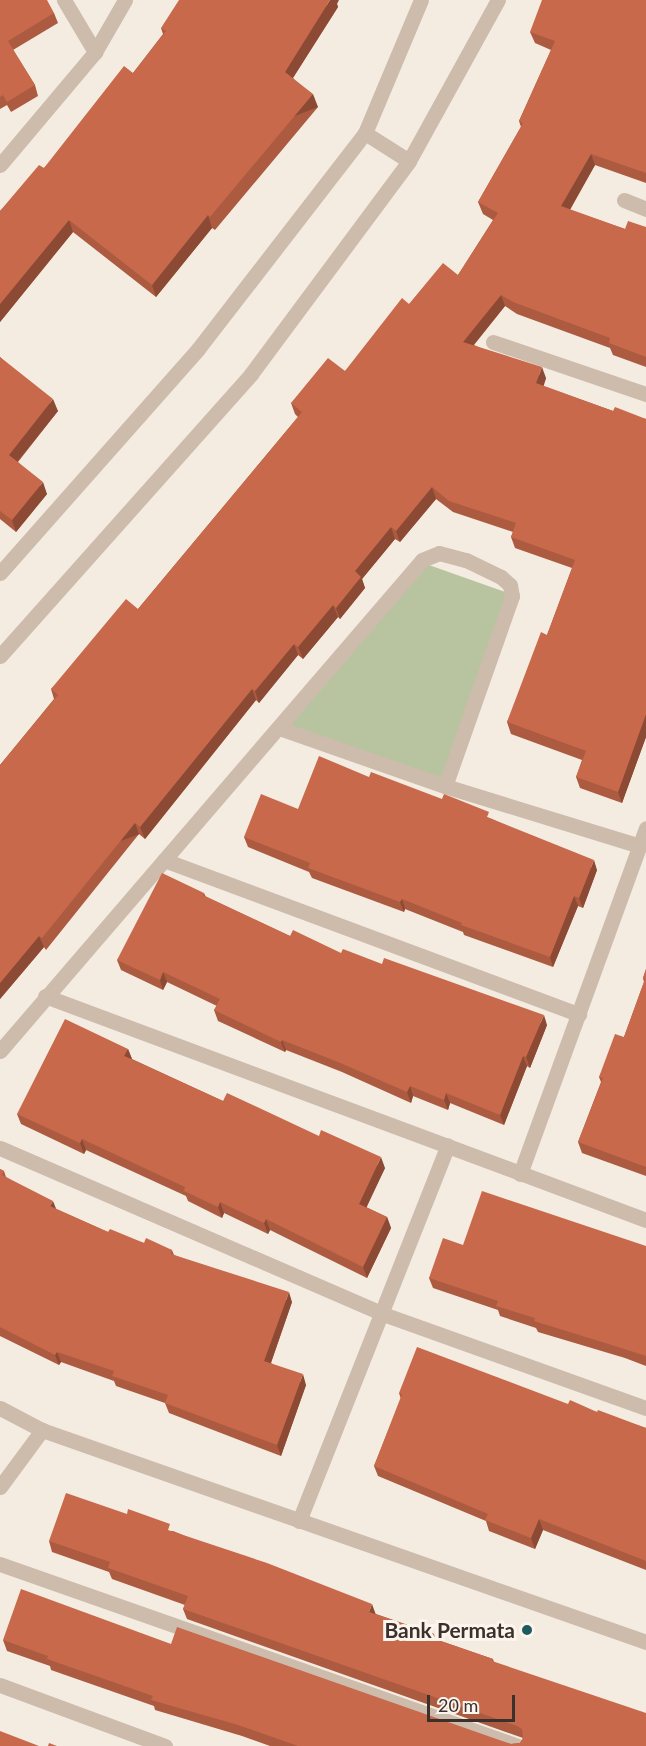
<!DOCTYPE html>
<style>
body{margin:0}
#map{position:relative;width:646px;height:1746px;overflow:hidden;background:#f4ebe1;font-family:Lato,sans-serif}
div>[style]{position:absolute}
.green>*{inset:0;background:#b8c4a0}
.street>*{height:15px;margin:-7.5px;padding:0 7.5px;transform-origin:7.5px;border-radius:7.5px;background:#cdbbac}
.wall>*{inset:0;background:#ac5a40}
.shaded-wall>*{inset:0;background:#8c4a34;transform-origin:0 0}
.building>*{inset:0;background:#c8694b}
.dots>*{width:16px;height:16px;translate:-50% -50%;box-sizing:border-box;border:3px solid #fbf5ee;border-radius:50%}
span{translate:-50% -50%;white-space:nowrap;text-align:center;line-height:1.15;-webkit-text-stroke:6px #fbf5ee;paint-order:stroke}
.poi-label{font-size:21px;color:#3b302b;font-weight:700}
.right{translate:-100% -50%;text-align:right}
.scale{position:absolute;left:427px;top:1695px;width:88px;height:27px;box-sizing:border-box;border:3px solid #3b302b;border-top:0;padding-left:8px;font-size:18px;line-height:21px;white-space:nowrap;color:#3b302b;-webkit-text-stroke:4px #fbf5ee;paint-order:stroke}
</style>
<div id="map">
<div class="green">
<i style="clip-path:polygon(426px 564px,508px 593px,445px 780px,281px 727px)"></i>
</div>
<div class="street">
<i style="left:64px;top:0;width:61px;rotate:59.2deg"></i>
<i style="left:365px;top:133px;width:52px;rotate:32.5deg"></i>
<i style="left:0;top:165px;width:148px;rotate:-49.9deg"></i>
<i style="left:95px;top:52px;width:60px;rotate:-60deg"></i>
<i style="left:624px;top:200px;width:24px;rotate:22deg"></i>
<i style="left:493px;top:342px;width:162px;rotate:18.8deg"></i>
<i style="left:0;top:573px;width:299px;rotate:-48.5deg"></i>
<i style="left:198px;top:349px;width:273px;rotate:-52.3deg"></i>
<i style="left:365px;top:133px;width:144px;rotate:-67.2deg"></i>
<i style="left:0;top:656px;width:378px;rotate:-48.3deg"></i>
<i style="left:251px;top:374px;width:265px;rotate:-53.4deg"></i>
<i style="left:409px;top:161px;width:184px;rotate:-61.1deg"></i>
<i style="left:279px;top:728px;width:176px;rotate:19.3deg"></i>
<i style="left:445px;top:786px;width:204px;rotate:17.1deg"></i>
<i style="left:164px;top:860px;width:443px;rotate:20.4deg"></i>
<i style="left:45px;top:996px;width:641px;rotate:20.44deg"></i>
<i style="left:0;top:1051px;width:647px;rotate:-49.32deg"></i>
<i style="left:422px;top:560px;width:18px;rotate:-22deg"></i>
<i style="left:439px;top:553px;width:28px;rotate:15deg"></i>
<i style="left:466px;top:560px;width:39px;rotate:26deg"></i>
<i style="left:501px;top:577px;width:12px;rotate:42deg"></i>
<i style="left:510px;top:585px;width:11px;rotate:80deg"></i>
<i style="left:512px;top:596px;width:201px;rotate:109.4deg"></i>
<i style="left:0;top:1148px;width:417px;rotate:23.4deg"></i>
<i style="left:383px;top:1314px;width:279px;rotate:19.7deg"></i>
<i style="left:520px;top:1174px;width:368px;rotate:-70deg"></i>
<i style="left:0;top:1408px;width:47px;rotate:27.6deg"></i>
<i style="left:42px;top:1430px;width:640px;rotate:19.34deg"></i>
<i style="left:0;top:1487px;width:71px;rotate:-53.6deg"></i>
<i style="left:299px;top:1521px;width:404px;rotate:-68.4deg"></i>
<i style="left:0;top:1564px;width:549px;rotate:19.36deg"></i>
<i style="left:0;top:1685px;width:176px;rotate:20.3deg"></i>
</div>
<div class="wall">
<i style="clip-path:polygon(0 0,54px 13px,58px 23px,13px 50px,35px 85px,38px 96px,11px 112px,7px 105px,0 109px)"></i>
<i style="clip-path:polygon(646px 0,646px 183px,595px 165px,570px 210px,625px 229px,646px 227px,646px 367px,613px 355px,610px 348px,517px 314px,505px 306px,474px 345px,546px 378px,543px 386px,613px 411px,646px 419px,646px 737px,622px 803px,580px 788px,576px 777px,582px 760px,511px 734px,507px 722px,547px 635px,572px 568px,515px 548px,511px 537px,513px 532px,453px 512px,436px 499px,400px 542px,395px 539px,362px 579px,365px 588px,340px 619px,338px 617px,303px 659px,298px 655px,259px 703px,256px 700px,145px 839px,139px 834px,46px 950px,44px 947px,0 999px,0 765px,54px 699px,51px 689px,138px 609px,298px 417px,295px 414px,291px 403px,345px 371px,409px 304px,458px 275px,493px 220px,483px 214px,478px 202px,521px 127px,519px 121px,551px 50px,535px 43px,530px 32px)"></i>
<i style="clip-path:polygon(337px 4px,338px 7px,293px 78px,318px 107px,215px 230px,212px 228px,156px 297px,73px 232px,0 322px,0 211px,44px 168px,133px 73px,163px 34px,161px 28px)"></i>
<i style="clip-path:polygon(0 357px,58px 411px,18px 462px,47px 494px,16px 532px,0 519px)"></i>
<i style="clip-path:polygon(369px 777px,492px 819px,597px 870px,583px 908px,578px 906px,553px 967px,464px 935px,463px 932px,405px 909px,404px 912px,312px 878px,309px 872px,248px 847px,244px 837px,298px 809px)"></i>
<i style="clip-path:polygon(204px 893px,206px 897px,290px 936px,547px 1025px,530px 1068px,527px 1066px,504px 1125px,450px 1103px,448px 1110px,413px 1096px,411px 1103px,342px 1072px,286px 1050px,285px 1052px,218px 1021px,214px 1010px,217px 1006px,167px 982px,163px 990px,121px 970px,117px 960px)"></i>
<i style="clip-path:polygon(646px 969px,646px 1176px,582px 1153px,578px 1142px,601px 1082px,599px 1077px,624px 1037px,644px 982px,643px 978px)"></i>
<i style="clip-path:polygon(128px 1049px,132px 1059px,223px 1101px,385px 1168px,366px 1207px,387px 1217px,391px 1228px,367px 1278px,270px 1230px,268px 1234px,224px 1213px,222px 1218px,188px 1201px,186px 1196px,86px 1150px,84px 1154px,21px 1124px,17px 1114px)"></i>
<i style="clip-path:polygon(0 1169px,4px 1171px,6px 1177px,56px 1209px,108px 1232px,144px 1243px,172px 1250px,174px 1255px,292px 1302px,271px 1363px,306px 1385px,281px 1456px,169px 1413px,165px 1403px,116px 1386px,114px 1381px,61px 1362px,59px 1365px,0 1336px)"></i>
<i style="clip-path:polygon(463px 1245px,646px 1246px,646px 1366px,625px 1358px,538px 1332px,536px 1328px,500px 1316px,498px 1310px,433px 1288px,429px 1278px)"></i>
<i style="clip-path:polygon(399px 1393px,568px 1404px,597px 1412px,646px 1428px,646px 1570px,543px 1530px,535px 1549px,489px 1531px,486px 1521px,378px 1476px,374px 1466px,401px 1399px)"></i>
<i style="clip-path:polygon(173px 1531px,376px 1614px,434px 1634px,435px 1639px,493px 1659px,494px 1662px,646px 1746px,270px 1746px,242px 1736px,155px 1710px,154px 1706px,51px 1670px,50px 1666px,7px 1651px,3px 1640px,171px 1644px,511px 1744px,520px 1743px,523px 1738px,187px 1619px,183px 1609px,185px 1605px,112px 1579px,109px 1572px,52px 1552px,49px 1541px)"></i>
</div>
<div class="shaded-wall">
<i style="clip-path:polygon(330px 0,339px 0,337px 4px,338px 7px,289px 84px,285px 72px)"></i>
<i style="left:313px;top:94px;width:14px;height:160px;rotate:69deg"></i>
<i style="clip-path:polygon(591px 154px,595px 165px,565px 218px,561px 206px)"></i>
<i style="clip-path:polygon(208px 215px,212px 228px,156px 297px,152px 285px)"></i>
<i style="clip-path:polygon(69px 220px,73px 232px,0 322px,0 304px)"></i>
<i style="clip-path:polygon(501px 295px,505px 306px,467px 353px,463px 342px)"></i>
<i style="clip-path:polygon(542px 367px,546px 378px,541px 395px,536px 383px)"></i>
<i style="clip-path:polygon(53px 399px,58px 411px,13px 467px,9px 455px)"></i>
<i style="clip-path:polygon(43px 482px,47px 494px,16px 532px,12px 520px)"></i>
<i style="clip-path:polygon(432px 487px,436px 499px,400px 542px,396px 531px)"></i>
<i style="clip-path:polygon(391px 527px,395px 539px,362px 579px,365px 588px,340px 619px,336px 608px,355px 571px)"></i>
<i style="clip-path:polygon(333px 605px,338px 617px,303px 659px,298px 647px)"></i>
<i style="clip-path:polygon(294px 644px,298px 655px,259px 703px,255px 691px)"></i>
<i style="clip-path:polygon(252px 689px,256px 700px,145px 839px,140px 827px)"></i>
<i style="clip-path:polygon(646px 714px,646px 737px,622px 803px,618px 792px)"></i>
<i style="left:135px;top:823px;width:12px;height:148px;rotate:70deg"></i>
<i style="clip-path:polygon(594px 860px,597px 870px,583px 908px,579px 898px)"></i>
<i style="clip-path:polygon(574px 896px,578px 906px,553px 967px,550px 957px)"></i>
<i style="clip-path:polygon(402px 899px,405px 909px,404px 912px,400px 902px)"></i>
<i style="clip-path:polygon(39px 936px,44px 947px,0 999px,0 983px)"></i>
<i style="clip-path:polygon(163px 972px,167px 982px,163px 990px,160px 980px)"></i>
<i style="clip-path:polygon(544px 1015px,547px 1025px,530px 1068px,526px 1057px)"></i>
<i style="clip-path:polygon(282px 1040px,286px 1050px,285px 1052px,281px 1042px)"></i>
<i style="clip-path:polygon(128px 1049px,132px 1059px,124px 1056px)"></i>
<i style="clip-path:polygon(523px 1056px,527px 1066px,504px 1125px,500px 1115px)"></i>
<i style="clip-path:polygon(410px 1086px,413px 1096px,411px 1103px,407px 1092px)"></i>
<i style="clip-path:polygon(446px 1093px,450px 1103px,448px 1110px,444px 1100px)"></i>
<i style="clip-path:polygon(82px 1139px,86px 1150px,84px 1154px,80px 1143px)"></i>
<i style="clip-path:polygon(381px 1157px,385px 1168px,363px 1215px,359px 1204px)"></i>
<i style="clip-path:polygon(53px 1201px,57px 1211px,50px 1206px)"></i>
<i style="clip-path:polygon(220px 1202px,224px 1213px,222px 1218px,218px 1207px)"></i>
<i style="clip-path:polygon(387px 1217px,391px 1228px,367px 1278px,363px 1267px)"></i>
<i style="clip-path:polygon(266px 1219px,270px 1230px,268px 1234px,264px 1223px)"></i>
<i style="clip-path:polygon(289px 1292px,292px 1302px,268px 1371px,264px 1361px)"></i>
<i style="clip-path:polygon(57px 1352px,61px 1362px,59px 1365px,55px 1355px)"></i>
<i style="clip-path:polygon(303px 1374px,306px 1385px,281px 1456px,277px 1445px)"></i>
<i style="clip-path:polygon(539px 1519px,543px 1530px,535px 1549px,531px 1538px)"></i>
<i style="clip-path:polygon(372px 1604px,376px 1615px,369px 1612px)"></i>
</div>
<div class="building">
<i style="clip-path:polygon(0 0,47px 0,54px 13px,8px 41px,35px 85px,7px 102px,3px 95px,0 97px)"></i>
<i style="clip-path:polygon(179px 0,330px 0,285px 72px,313px 94px,210px 217px,208px 215px,152px 285px,69px 220px,0 304px,0 211px,39px 165px,44px 168px,124px 66px,133px 73px,166px 31px,161px 28px)"></i>
<i style="clip-path:polygon(542px 0,646px 0,646px 173px,591px 154px,561px 206px,625px 229px,628px 221px,646px 227px,646px 357px,609px 343px,610px 338px,513px 302px,501px 295px,463px 342px,542px 367px,536px 383px,613px 411px,615px 407px,646px 419px,646px 714px,618px 792px,576px 777px,586px 751px,507px 722px,541px 632px,547px 635px,575px 560px,511px 537px,516px 523px,449px 501px,432px 487px,396px 531px,391px 527px,355px 571px,361px 577px,336px 608px,333px 605px,298px 647px,294px 644px,255px 691px,252px 689px,140px 827px,135px 823px,42px 938px,39px 936px,0 983px,0 765px,58px 695px,51px 689px,126px 599px,138px 609px,302px 412px,291px 403px,328px 358px,345px 371px,402px 298px,409px 304px,443px 263px,458px 275px,498px 213px,478px 202px,523px 123px,519px 121px,555px 41px,530px 32px)"></i>
<i style="clip-path:polygon(0 357px,53px 399px,9px 455px,43px 482px,12px 520px,0 511px)"></i>
<i style="clip-path:polygon(319px 756px,369px 777px,371px 772px,442px 799px,444px 794px,489px 812px,487px 817px,594px 860px,579px 898px,574px 896px,550px 957px,461px 925px,462px 923px,402px 899px,400px 902px,308px 868px,310px 863px,244px 837px,261px 794px,298px 809px)"></i>
<i style="clip-path:polygon(162px 873px,204px 893px,203px 895px,290px 936px,293px 930px,341px 953px,343px 949px,382px 964px,384px 958px,544px 1015px,526px 1057px,523px 1056px,500px 1115px,446px 1093px,444px 1100px,410px 1086px,407px 1092px,338px 1062px,282px 1040px,281px 1042px,214px 1010px,220px 999px,163px 972px,160px 980px,117px 960px)"></i>
<i style="clip-path:polygon(646px 969px,646px 1167px,578px 1142px,603px 1078px,599px 1077px,615px 1034px,624px 1037px,645px 979px,643px 978px)"></i>
<i style="clip-path:polygon(65px 1019px,128px 1049px,124px 1056px,223px 1101px,227px 1093px,319px 1136px,321px 1130px,381px 1157px,359px 1204px,387px 1217px,363px 1267px,266px 1219px,264px 1223px,220px 1202px,218px 1207px,184px 1191px,185px 1187px,82px 1139px,80px 1143px,17px 1114px)"></i>
<i style="clip-path:polygon(0 1169px,4px 1171px,2px 1175px,53px 1201px,50px 1206px,108px 1232px,110px 1229px,144px 1243px,146px 1238px,172px 1250px,171px 1254px,289px 1292px,264px 1361px,303px 1374px,277px 1445px,165px 1403px,168px 1395px,112px 1376px,114px 1371px,57px 1352px,55px 1355px,0 1327px)"></i>
<i style="clip-path:polygon(482px 1191px,646px 1246px,646px 1356px,621px 1348px,534px 1321px,535px 1318px,496px 1306px,498px 1301px,429px 1278px,443px 1238px,463px 1245px)"></i>
<i style="clip-path:polygon(417px 1347px,568px 1404px,570px 1400px,597px 1412px,598px 1410px,646px 1428px,646px 1561px,539px 1519px,531px 1538px,485px 1520px,488px 1514px,374px 1466px,402px 1394px,399px 1393px)"></i>
<i style="clip-path:polygon(66px 1493px,127px 1514px,128px 1509px,170px 1524px,168px 1530px,267px 1563px,372px 1604px,369px 1612px,434px 1634px,432px 1638px,493px 1659px,492px 1661px,646px 1713px,646px 1746px,298px 1746px,238px 1725px,151px 1700px,153px 1696px,47px 1659px,48px 1656px,3px 1640px,21px 1589px,171px 1644px,177px 1627px,511px 1744px,520px 1743px,523px 1738px,522px 1729px,517px 1726px,183px 1609px,188px 1596px,108px 1568px,110px 1562px,49px 1541px)"></i>
<i style="clip-path:polygon(0 1731px,39px 1746px,0 1746px)"></i>
<i style="clip-path:polygon(49px 1743px,57px 1746px,48px 1746px)"></i>
</div>
<div class="dots">
<i style="left:527px;top:1630px;background:#1f5a5e"></i>
</div>
<div class="poi-label">
<span class="right" style="left:515px;top:1630px">Bank Permata</span>
</div>
<div class="scale">20 m</div>
</div>
